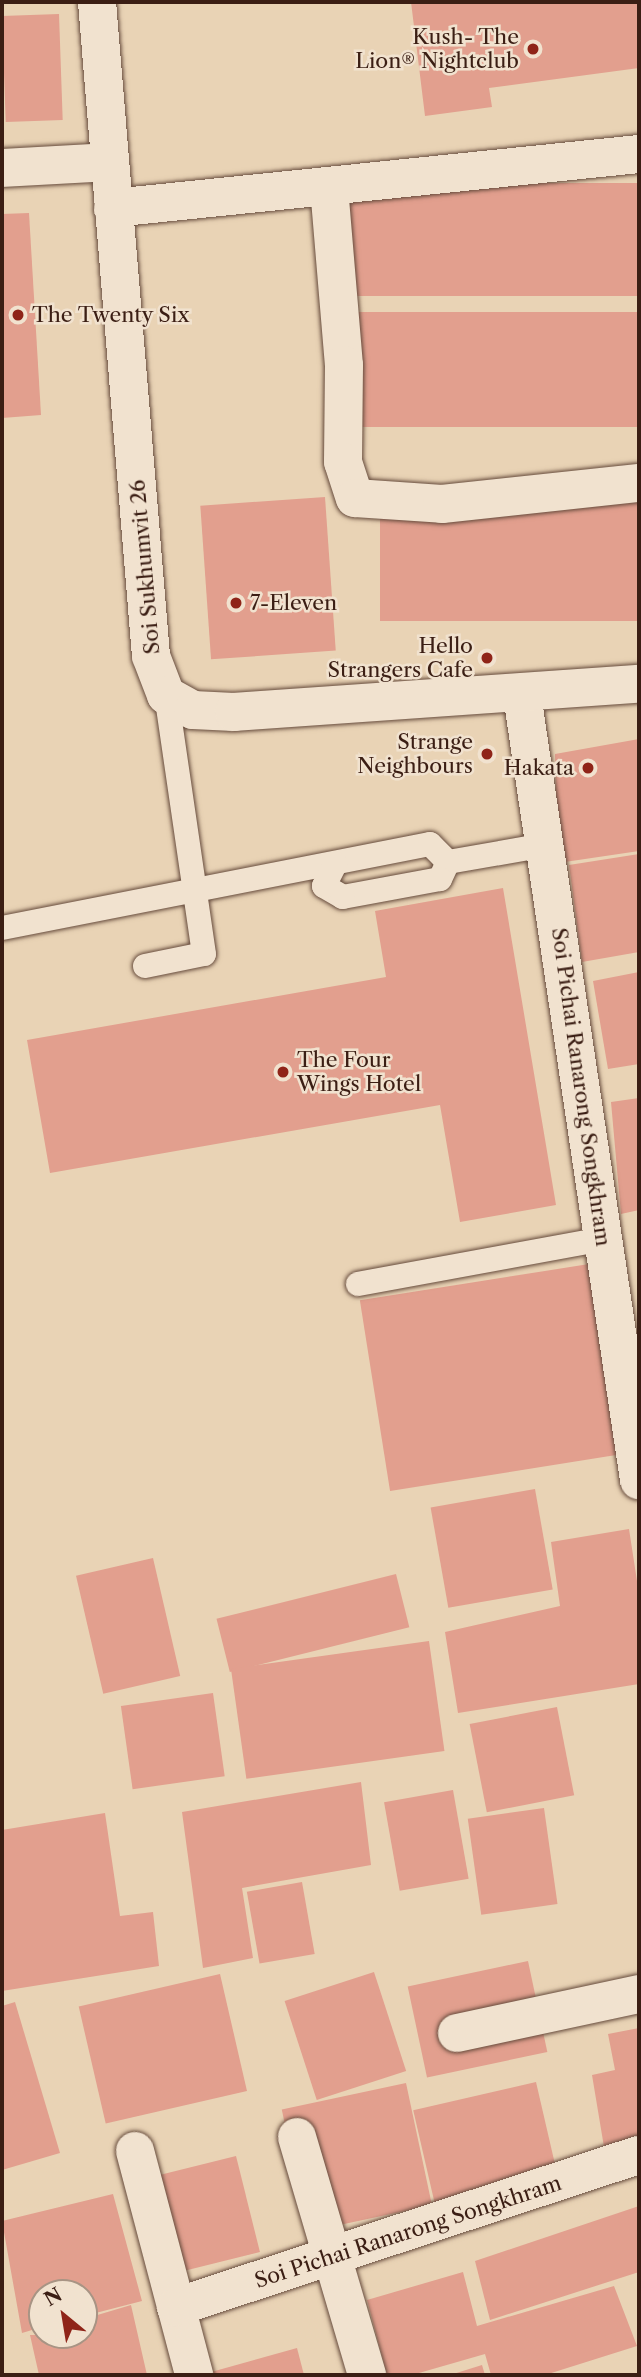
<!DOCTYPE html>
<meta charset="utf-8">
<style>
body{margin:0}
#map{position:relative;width:641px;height:2377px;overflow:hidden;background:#e9d3b5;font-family:"Libre Caslon Text",serif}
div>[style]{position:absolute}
.building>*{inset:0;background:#e29f8e;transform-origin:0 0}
.roads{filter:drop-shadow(0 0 2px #664b3c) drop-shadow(0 0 2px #664b3c)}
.service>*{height:24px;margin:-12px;padding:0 12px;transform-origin:12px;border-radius:12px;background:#f1e2cf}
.minor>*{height:38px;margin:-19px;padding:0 19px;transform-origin:19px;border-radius:19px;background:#f1e2cf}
.tertiary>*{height:38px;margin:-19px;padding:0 19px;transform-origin:19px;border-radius:19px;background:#f1e2cf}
.dots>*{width:19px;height:19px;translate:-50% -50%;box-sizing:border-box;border:4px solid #f1e2cf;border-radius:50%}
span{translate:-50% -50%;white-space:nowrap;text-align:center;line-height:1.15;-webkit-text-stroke:5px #f1e2cf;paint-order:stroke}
.poi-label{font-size:21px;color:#3b1e14}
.right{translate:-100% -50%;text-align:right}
.left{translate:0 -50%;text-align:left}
.street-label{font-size:21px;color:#3b1e14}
.frame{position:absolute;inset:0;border:4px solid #3b1e14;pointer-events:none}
.north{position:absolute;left:28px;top:2279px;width:70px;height:70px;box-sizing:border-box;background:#f1e2cf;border:2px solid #a89484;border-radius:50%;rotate:330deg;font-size:19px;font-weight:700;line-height:28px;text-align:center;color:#3b1e14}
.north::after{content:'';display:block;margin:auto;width:24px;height:32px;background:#8f2418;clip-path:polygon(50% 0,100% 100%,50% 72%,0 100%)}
</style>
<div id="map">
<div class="building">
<i style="clip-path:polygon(411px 2px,639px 2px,639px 68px,489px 88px,492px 107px,425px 116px)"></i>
<i style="left:59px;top:14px;width:106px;height:57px;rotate:88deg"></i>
<i style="left:639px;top:183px;width:113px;height:297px;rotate:90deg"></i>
<i style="clip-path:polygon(29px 213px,41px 415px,2px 418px,2px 214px)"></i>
<i style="left:639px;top:312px;width:115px;height:281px;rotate:90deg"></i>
<i style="left:639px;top:496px;width:125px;height:259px;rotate:90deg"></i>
<i style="left:325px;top:497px;width:154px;height:125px;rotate:86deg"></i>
<i style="clip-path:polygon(639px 739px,639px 851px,558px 863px,555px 754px)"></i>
<i style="clip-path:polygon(639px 854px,639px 952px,582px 962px,569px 865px)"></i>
<i style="clip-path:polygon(503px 888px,556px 1205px,460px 1222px,440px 1105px,50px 1173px,27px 1040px,386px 977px,375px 911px)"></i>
<i style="clip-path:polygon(639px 972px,639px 1064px,608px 1069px,593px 981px)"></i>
<i style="clip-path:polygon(639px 1098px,639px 1210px,621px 1214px,611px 1102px)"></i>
<i style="left:589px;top:1264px;width:193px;height:232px;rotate:81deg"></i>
<i style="left:535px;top:1489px;width:102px;height:106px;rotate:80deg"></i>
<i style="clip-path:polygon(629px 1529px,639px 1594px,639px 1684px,458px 1713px,445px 1632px,560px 1606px,551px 1542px)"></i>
<i style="left:153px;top:1558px;width:121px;height:79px;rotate:77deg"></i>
<i style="left:396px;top:1574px;width:55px;height:185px;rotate:76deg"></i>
<i style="left:429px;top:1641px;width:111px;height:200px;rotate:82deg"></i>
<i style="left:213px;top:1693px;width:84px;height:93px;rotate:82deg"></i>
<i style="left:557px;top:1707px;width:90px;height:89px;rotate:79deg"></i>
<i style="clip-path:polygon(361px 1782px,371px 1865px,242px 1888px,253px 1958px,203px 1968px,182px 1812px)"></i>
<i style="left:453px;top:1790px;width:90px;height:70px;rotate:80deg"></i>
<i style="left:544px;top:1808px;width:97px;height:77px;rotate:82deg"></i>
<i style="clip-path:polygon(105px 1813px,120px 1916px,153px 1912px,159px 1966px,2px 1991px,2px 1830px)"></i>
<i style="left:302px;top:1882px;width:73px;height:56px;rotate:80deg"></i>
<i style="left:528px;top:1961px;width:93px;height:123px;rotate:78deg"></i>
<i style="left:374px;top:1972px;width:104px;height:94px;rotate:72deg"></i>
<i style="left:220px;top:1974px;width:120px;height:145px;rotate:77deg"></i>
<i style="clip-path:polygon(15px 2002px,60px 2153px,2px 2170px,2px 2006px)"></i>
<i style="clip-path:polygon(639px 2028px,639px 2150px,606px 2159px,592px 2075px,615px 2070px,608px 2034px)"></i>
<i style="left:536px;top:2082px;width:97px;height:126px;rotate:77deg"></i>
<i style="left:406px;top:2083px;width:125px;height:127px;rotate:78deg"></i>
<i style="left:236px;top:2156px;width:99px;height:86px;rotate:76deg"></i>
<i style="clip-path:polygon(113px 2194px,142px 2301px,84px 2316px,84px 2293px,42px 2293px,42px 2327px,22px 2333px,2px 2221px)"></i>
<i style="clip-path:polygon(639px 2206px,639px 2272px,490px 2320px,475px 2261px)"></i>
<i style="clip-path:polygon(463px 2272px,477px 2326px,614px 2286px,637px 2346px,545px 2375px,491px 2375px,485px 2354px,412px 2375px,387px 2375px,367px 2300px)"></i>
<i style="clip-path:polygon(131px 2305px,147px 2375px,39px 2375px,30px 2335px,84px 2335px,84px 2319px)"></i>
<i style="clip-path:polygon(297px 2348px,304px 2375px,204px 2375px,204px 2374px)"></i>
<i style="clip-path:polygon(482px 2365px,485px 2375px,450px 2375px)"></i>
</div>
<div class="roads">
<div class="service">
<i style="left:448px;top:862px;width:98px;rotate:-9.9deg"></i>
<i style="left:2px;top:928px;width:436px;rotate:-11.1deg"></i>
<i style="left:430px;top:844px;width:25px;rotate:45deg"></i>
<i style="left:448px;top:862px;width:19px;rotate:115deg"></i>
<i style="left:440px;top:879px;width:99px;rotate:169.5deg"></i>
<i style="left:343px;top:897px;width:22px;rotate:-150deg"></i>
<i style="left:324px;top:886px;width:25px;rotate:-63deg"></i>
<i style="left:145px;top:966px;width:60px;rotate:-11.5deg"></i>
<i style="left:204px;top:954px;width:262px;rotate:-98.3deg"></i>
<i style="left:358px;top:1284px;width:249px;rotate:-10.4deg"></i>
</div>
<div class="minor">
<i style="left:2px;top:168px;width:108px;rotate:-3.2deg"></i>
<i style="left:329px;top:187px;width:179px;rotate:85.2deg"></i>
<i style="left:344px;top:365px;width:97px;rotate:90.6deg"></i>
<i style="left:343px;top:462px;width:38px;rotate:72deg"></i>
<i style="left:355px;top:498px;width:87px;rotate:3.9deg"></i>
<i style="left:442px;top:504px;width:198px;rotate:-6.1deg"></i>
<i style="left:113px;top:208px;width:529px;rotate:-5.86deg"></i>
<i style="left:522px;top:695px;width:794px;rotate:81.52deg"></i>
<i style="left:457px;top:2033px;width:186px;rotate:-12.1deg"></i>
<i style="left:297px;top:2137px;width:248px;rotate:73.6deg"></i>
<i style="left:135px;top:2151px;width:232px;rotate:75.2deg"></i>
<i style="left:176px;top:2307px;width:487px;rotate:-18.2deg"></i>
</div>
<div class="tertiary">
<i style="left:97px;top:2px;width:656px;rotate:85.28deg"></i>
<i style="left:151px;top:656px;width:42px;rotate:69deg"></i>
<i style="left:166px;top:695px;width:31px;rotate:29deg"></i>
<i style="left:193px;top:710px;width:41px;rotate:2.8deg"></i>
<i style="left:234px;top:712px;width:406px;rotate:-4deg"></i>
</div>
</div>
<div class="dots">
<i style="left:533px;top:49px;background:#8f2418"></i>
<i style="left:18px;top:315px;background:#8f2418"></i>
<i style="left:236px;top:603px;background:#8f2418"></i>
<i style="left:487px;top:658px;background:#8f2418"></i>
<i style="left:487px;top:754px;background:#8f2418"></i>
<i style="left:588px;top:768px;background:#8f2418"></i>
<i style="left:283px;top:1072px;background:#8f2418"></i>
</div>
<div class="poi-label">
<span class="right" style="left:519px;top:49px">Kush- The<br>Lion® Nightclub</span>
<span class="left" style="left:32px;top:315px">The Twenty Six</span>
<span class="left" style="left:250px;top:603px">7-Eleven</span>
<span class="right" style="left:473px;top:658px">Hello<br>Strangers Cafe</span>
<span class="right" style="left:473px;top:754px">Strange<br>Neighbours</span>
<span class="right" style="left:574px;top:768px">Hakata</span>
<span class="left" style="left:297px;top:1072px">The Four<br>Wings Hotel</span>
</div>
<div class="street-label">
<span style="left:145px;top:567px;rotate:-95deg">Soi Sukhumvit 26</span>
<span style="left:581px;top:1087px;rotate:82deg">Soi Pichai Ranarong Songkhram</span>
<span style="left:408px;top:2232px;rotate:-18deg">Soi Pichai Ranarong Songkhram</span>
</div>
<div class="frame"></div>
<div class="north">N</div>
</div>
